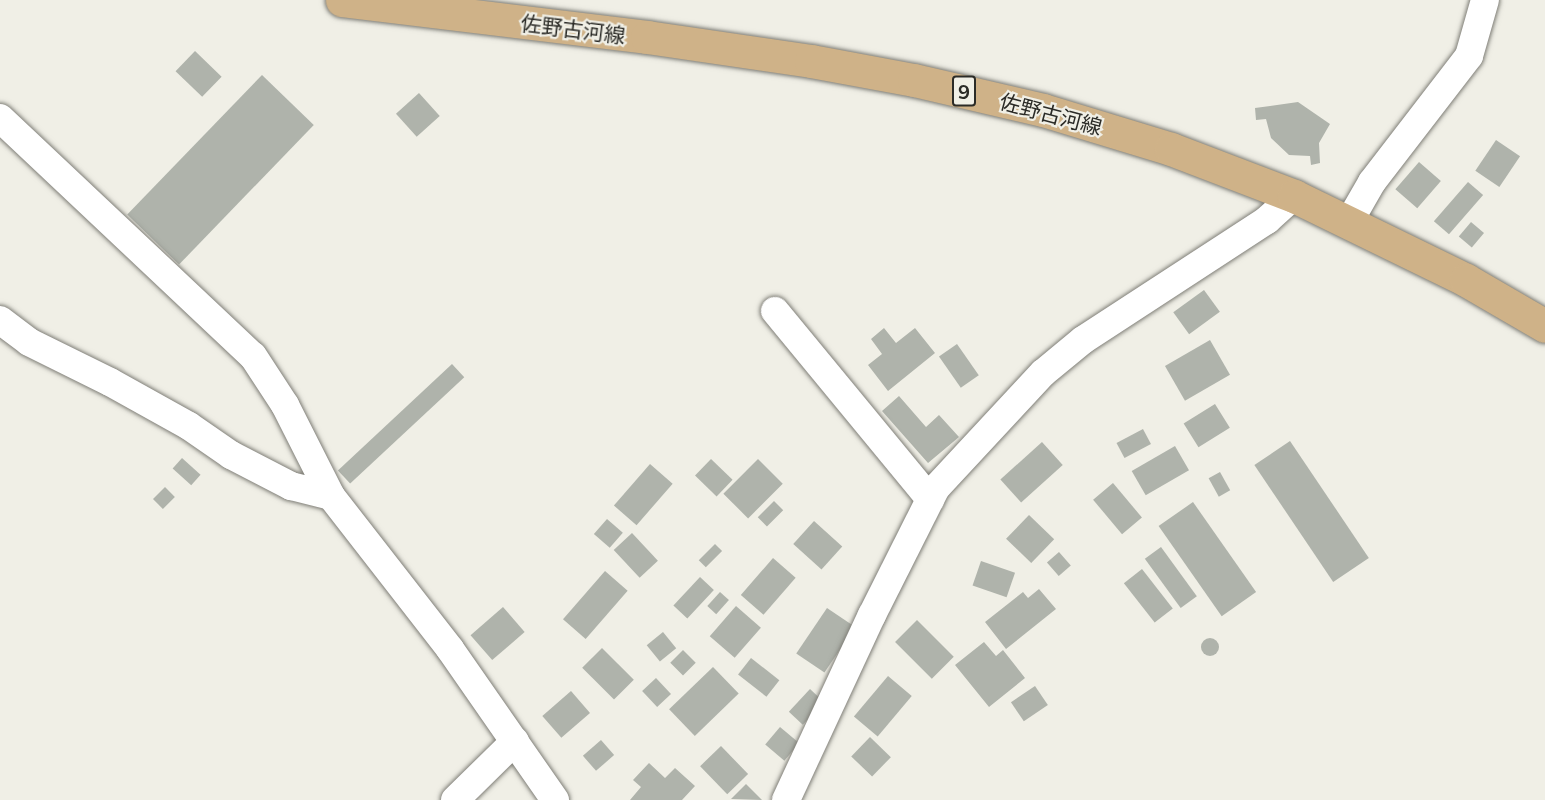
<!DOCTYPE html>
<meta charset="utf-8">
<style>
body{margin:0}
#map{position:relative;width:1545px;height:800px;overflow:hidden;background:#f0efe6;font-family:Mulish,"Noto Sans JP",sans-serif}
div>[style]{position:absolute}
.building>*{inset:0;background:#afb3ab;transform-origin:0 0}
.round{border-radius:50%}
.roads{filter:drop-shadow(0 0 2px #7f7e77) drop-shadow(0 0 2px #7f7e77)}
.minor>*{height:28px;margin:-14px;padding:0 14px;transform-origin:14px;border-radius:14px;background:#fff}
.major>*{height:33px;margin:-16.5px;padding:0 16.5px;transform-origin:16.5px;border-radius:16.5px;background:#cfb288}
span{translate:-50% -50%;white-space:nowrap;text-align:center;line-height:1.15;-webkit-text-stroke:4.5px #f0efe6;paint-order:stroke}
.shield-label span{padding:2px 4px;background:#f0efe6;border:2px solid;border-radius:4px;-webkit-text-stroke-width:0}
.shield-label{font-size:20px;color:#2b2b27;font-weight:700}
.street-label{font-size:21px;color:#2b2b27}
</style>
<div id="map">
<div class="building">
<i style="left:195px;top:51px;width:37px;height:28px;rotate:44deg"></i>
<i style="left:262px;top:75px;width:72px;height:194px;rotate:44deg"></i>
<i style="left:419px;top:93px;width:31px;height:31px;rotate:48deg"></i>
<i style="clip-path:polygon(1298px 102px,1330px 124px,1319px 143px,1320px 163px,1311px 165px,1310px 156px,1289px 155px,1271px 138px,1266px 119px,1256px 120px,1255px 108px)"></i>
<i style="left:1496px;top:140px;width:29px;height:37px;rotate:34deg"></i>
<i style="left:1419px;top:162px;width:29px;height:36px;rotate:41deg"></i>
<i style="left:1468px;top:182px;width:20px;height:52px;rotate:41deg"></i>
<i style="left:1471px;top:222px;width:17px;height:19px;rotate:40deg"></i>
<i style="left:1204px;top:290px;width:27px;height:38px;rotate:54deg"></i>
<i style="clip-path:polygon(884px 328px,896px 343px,915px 328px,935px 353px,888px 391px,868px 365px,882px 354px,871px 339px)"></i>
<i style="left:1210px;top:340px;width:40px;height:52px;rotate:60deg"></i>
<i style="left:957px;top:344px;width:38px;height:22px;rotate:55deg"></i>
<i style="left:452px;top:364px;width:18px;height:156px;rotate:47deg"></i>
<i style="clip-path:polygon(899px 396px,926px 427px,939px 415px,959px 437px,928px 463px,882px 411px)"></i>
<i style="left:1215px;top:404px;width:28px;height:37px;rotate:58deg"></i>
<i style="left:1143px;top:429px;width:17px;height:30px;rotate:62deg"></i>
<i style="left:1290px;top:441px;width:141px;height:43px;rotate:56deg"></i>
<i style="left:1042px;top:442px;width:31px;height:56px;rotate:48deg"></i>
<i style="left:1175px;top:446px;width:28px;height:50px;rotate:60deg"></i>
<i style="left:182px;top:458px;width:25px;height:14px;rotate:42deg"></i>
<i style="left:711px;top:459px;width:30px;height:23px;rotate:44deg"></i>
<i style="left:758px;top:459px;width:35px;height:49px;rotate:45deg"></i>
<i style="left:650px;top:464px;width:30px;height:55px;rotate:41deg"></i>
<i style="left:1220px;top:472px;width:21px;height:13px;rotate:61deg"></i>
<i style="left:1113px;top:483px;width:45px;height:26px;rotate:50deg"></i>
<i style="left:165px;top:487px;width:14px;height:17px;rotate:45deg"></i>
<i style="left:774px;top:501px;width:13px;height:23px;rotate:45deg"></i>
<i style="left:1193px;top:502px;width:110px;height:42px;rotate:55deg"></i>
<i style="left:1029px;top:515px;width:35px;height:33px;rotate:44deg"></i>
<i style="left:607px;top:519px;width:21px;height:20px;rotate:41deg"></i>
<i style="left:814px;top:521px;width:38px;height:31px;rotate:42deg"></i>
<i style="left:632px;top:533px;width:38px;height:25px;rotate:47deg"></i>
<i style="left:715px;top:544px;width:10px;height:23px;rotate:45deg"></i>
<i style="left:1161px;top:547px;width:61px;height:20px;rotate:54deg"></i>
<i style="left:1059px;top:552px;width:18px;height:16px;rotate:49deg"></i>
<i style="left:773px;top:558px;width:30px;height:49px;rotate:41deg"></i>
<i style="left:981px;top:561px;width:36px;height:26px;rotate:19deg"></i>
<i style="left:1142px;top:569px;width:50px;height:23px;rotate:52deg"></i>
<i style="left:605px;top:571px;width:30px;height:64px;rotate:41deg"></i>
<i style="left:700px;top:577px;width:19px;height:39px;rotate:43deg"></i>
<i style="clip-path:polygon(1039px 589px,1056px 609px,1006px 649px,985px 622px,1023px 592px,1028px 598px)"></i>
<i style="left:720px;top:592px;width:12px;height:19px;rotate:42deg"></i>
<i style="left:736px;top:606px;width:33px;height:40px;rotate:41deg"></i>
<i style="left:503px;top:607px;width:33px;height:43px;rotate:49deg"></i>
<i style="left:827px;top:608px;width:34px;height:55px;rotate:34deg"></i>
<i style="left:917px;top:620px;width:52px;height:31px;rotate:45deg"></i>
<i style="left:663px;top:632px;width:21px;height:21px;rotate:51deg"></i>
<i class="round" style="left:1201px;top:638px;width:18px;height:18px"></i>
<i style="clip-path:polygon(984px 642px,996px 656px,1003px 650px,1025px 678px,989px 707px,955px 665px)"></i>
<i style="left:602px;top:648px;width:45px;height:28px;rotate:45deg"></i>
<i style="left:683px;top:650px;width:18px;height:18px;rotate:45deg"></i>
<i style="left:751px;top:658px;width:36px;height:21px;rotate:38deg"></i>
<i style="left:713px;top:667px;width:37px;height:61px;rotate:46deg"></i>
<i style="left:888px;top:676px;width:31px;height:53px;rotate:40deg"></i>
<i style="left:656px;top:678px;width:22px;height:19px;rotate:47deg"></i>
<i style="left:1035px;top:686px;width:23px;height:29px;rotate:56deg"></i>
<i style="left:810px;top:689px;width:19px;height:31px;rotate:43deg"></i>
<i style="left:571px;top:691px;width:29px;height:38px;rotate:49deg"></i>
<i style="left:780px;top:727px;width:25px;height:23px;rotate:40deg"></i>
<i style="left:870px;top:737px;width:29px;height:27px;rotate:44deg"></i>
<i style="left:601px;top:740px;width:20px;height:24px;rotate:49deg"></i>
<i style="left:721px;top:746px;width:39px;height:29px;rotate:46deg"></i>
<i style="clip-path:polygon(649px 763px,665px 778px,675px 768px,695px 786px,682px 800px,630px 800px,641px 787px,633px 780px)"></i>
<i style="clip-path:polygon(746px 784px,762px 800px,731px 799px)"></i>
</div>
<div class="roads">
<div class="minor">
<i style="left:0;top:118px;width:347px;rotate:43.3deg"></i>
<i style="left:253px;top:356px;width:59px;rotate:56.9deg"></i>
<i style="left:285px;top:405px;width:102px;rotate:63.2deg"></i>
<i style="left:331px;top:496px;width:194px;rotate:52.1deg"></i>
<i style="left:450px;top:649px;width:184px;rotate:55.2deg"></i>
<i style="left:1349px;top:222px;width:46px;rotate:-60.1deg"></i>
<i style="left:1372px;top:182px;width:159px;rotate:-52.4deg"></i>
<i style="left:1469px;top:56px;width:58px;rotate:-74.1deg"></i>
<i style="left:775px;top:311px;width:244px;rotate:50.5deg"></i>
<i style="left:0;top:320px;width:36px;rotate:37deg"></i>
<i style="left:29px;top:342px;width:90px;rotate:26.3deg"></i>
<i style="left:110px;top:382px;width:90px;rotate:29.1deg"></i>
<i style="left:189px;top:426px;width:51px;rotate:34.6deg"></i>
<i style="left:231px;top:455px;width:68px;rotate:27.3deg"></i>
<i style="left:291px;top:486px;width:41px;rotate:14deg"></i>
<i style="left:455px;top:800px;width:84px;rotate:-44.5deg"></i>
<i style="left:786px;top:800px;width:204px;rotate:-65.1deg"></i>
<i style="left:872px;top:615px;width:142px;rotate:-63.3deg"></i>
<i style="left:936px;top:488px;width:157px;rotate:-47.1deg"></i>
<i style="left:1043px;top:373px;width:52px;rotate:-39.5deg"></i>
<i style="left:1083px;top:340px;width:220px;rotate:-33.1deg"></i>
<i style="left:1267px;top:220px;width:36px;rotate:-42deg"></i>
</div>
<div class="major">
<i style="left:342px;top:0;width:307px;rotate:6.9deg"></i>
<i style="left:647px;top:37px;width:166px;rotate:8.3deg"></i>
<i style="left:811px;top:61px;width:105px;rotate:10.5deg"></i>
<i style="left:914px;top:80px;width:132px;rotate:13.1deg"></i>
<i style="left:1043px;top:110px;width:134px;rotate:16.9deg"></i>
<i style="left:1171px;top:149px;width:132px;rotate:20.9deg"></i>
<i style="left:1294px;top:196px;width:191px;rotate:26deg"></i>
<i style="left:1466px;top:280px;width:91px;rotate:30.2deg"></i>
</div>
</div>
<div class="shield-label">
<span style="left:964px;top:91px">9</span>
</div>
<div class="street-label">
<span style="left:573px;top:29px;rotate:7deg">佐野古河線</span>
<span style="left:1051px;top:114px;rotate:15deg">佐野古河線</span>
</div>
</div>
